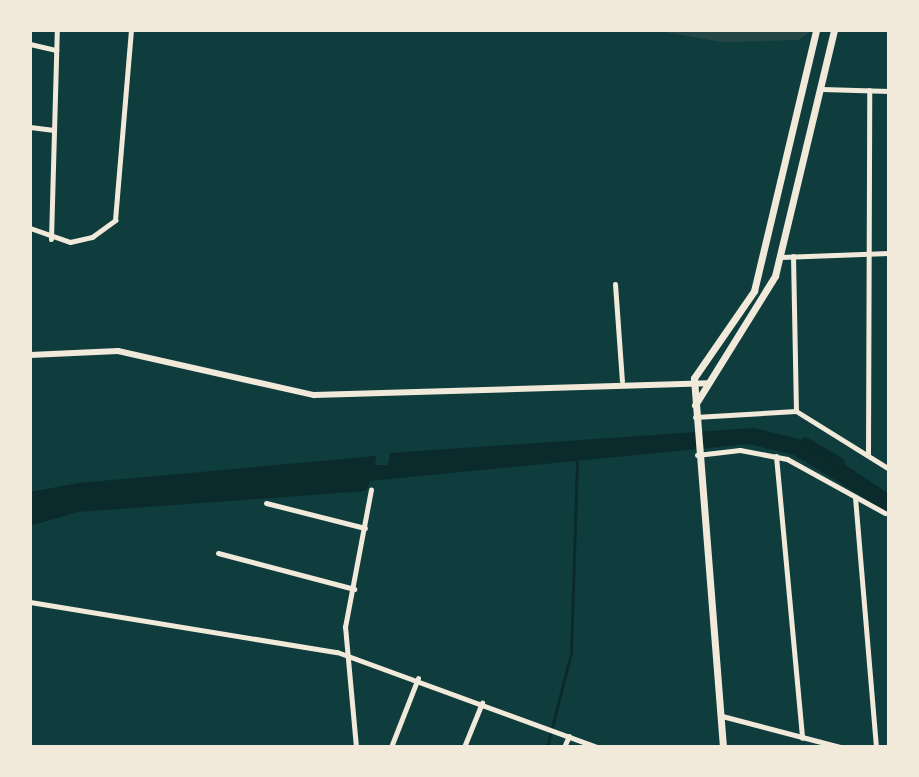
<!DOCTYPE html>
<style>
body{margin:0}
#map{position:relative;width:919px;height:777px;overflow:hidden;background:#0f3d3e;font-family:"Nunito Sans",sans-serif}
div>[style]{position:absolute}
.green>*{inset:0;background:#244646}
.water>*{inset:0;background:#0a2a2b}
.stream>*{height:3px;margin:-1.5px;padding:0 1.5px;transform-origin:1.5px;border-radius:1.5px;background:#0a2a2b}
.canal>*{height:9px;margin:-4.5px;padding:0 4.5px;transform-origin:4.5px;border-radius:4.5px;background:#0a2a2b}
.minor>*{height:5px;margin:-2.5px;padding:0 2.5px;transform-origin:2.5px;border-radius:2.5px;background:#f1e9da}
.tertiary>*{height:6px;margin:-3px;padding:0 3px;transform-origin:3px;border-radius:3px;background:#f1e9da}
.secondary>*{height:7px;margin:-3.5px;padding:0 3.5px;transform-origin:3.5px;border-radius:3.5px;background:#f1e9da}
span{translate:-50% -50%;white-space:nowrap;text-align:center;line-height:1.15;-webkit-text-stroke:6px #f1e9da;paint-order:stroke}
.frame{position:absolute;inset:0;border:32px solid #f1e9da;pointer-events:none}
</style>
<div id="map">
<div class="green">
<i style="clip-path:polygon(654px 30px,813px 30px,799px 40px,721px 42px)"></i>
</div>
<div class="water">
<i style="clip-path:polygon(754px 428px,811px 442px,889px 494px,889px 513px,794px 455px,749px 444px,370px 481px,366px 491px,78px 512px,30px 526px,30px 492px,79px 483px,376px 456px,375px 465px,388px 465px,390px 453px)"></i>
</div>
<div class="stream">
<i style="left:547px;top:747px;width:97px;rotate:-75.7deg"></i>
<i style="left:571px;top:653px;width:191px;rotate:-88.2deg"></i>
</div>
<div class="canal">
<i style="left:805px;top:441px;width:41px;rotate:31deg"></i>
</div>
<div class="minor">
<i style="left:30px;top:44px;width:27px;rotate:13deg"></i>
<i style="left:822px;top:89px;width:67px;rotate:1.7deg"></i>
<i style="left:30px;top:127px;width:24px;rotate:7deg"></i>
<i style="left:30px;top:228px;width:42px;rotate:19.3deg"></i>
<i style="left:70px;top:242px;width:23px;rotate:-13deg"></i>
<i style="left:92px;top:237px;width:29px;rotate:-36deg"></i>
<i style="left:115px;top:220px;width:191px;rotate:-85.2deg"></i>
<i style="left:51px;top:239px;width:209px;rotate:-88.4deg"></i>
<i style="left:793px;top:256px;width:155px;rotate:88.9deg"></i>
<i style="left:781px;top:257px;width:108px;rotate:-2.1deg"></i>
<i style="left:615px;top:284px;width:97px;rotate:85.9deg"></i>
<i style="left:695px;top:417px;width:101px;rotate:-3.4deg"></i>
<i style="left:796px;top:411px;width:110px;rotate:31.9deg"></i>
<i style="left:697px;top:455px;width:43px;rotate:-6.6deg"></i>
<i style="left:740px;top:450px;width:48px;rotate:10.8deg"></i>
<i style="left:787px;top:459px;width:112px;rotate:28.9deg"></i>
<i style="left:868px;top:455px;width:365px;rotate:-89.8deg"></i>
<i style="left:776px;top:456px;width:283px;rotate:84.7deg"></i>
<i style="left:855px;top:497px;width:251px;rotate:85.2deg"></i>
<i style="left:266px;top:503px;width:102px;rotate:14.2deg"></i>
<i style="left:218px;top:553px;width:141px;rotate:14.8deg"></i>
<i style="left:30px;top:602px;width:311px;rotate:9.3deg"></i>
<i style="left:337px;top:652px;width:277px;rotate:20.1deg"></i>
<i style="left:722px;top:716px;width:122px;rotate:14.7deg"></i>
<i style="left:356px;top:747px;width:121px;rotate:-95.2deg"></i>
<i style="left:345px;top:627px;width:140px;rotate:-79.3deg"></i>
<i style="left:391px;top:747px;width:74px;rotate:-68.6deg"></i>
<i style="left:464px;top:747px;width:48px;rotate:-67.8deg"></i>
<i style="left:564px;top:747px;width:12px;rotate:-66deg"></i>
</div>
<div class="tertiary">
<i style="left:30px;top:355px;width:88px;rotate:-2.6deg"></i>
<i style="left:118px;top:351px;width:201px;rotate:12.7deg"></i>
<i style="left:314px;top:395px;width:393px;rotate:-1.7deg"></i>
</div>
<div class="secondary">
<i style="left:695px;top:405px;width:152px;rotate:-58.2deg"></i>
<i style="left:775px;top:276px;width:253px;rotate:-76.5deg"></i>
<i style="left:723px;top:747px;width:370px;rotate:-94.5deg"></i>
<i style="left:694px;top:378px;width:106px;rotate:-55.4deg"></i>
<i style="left:754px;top:291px;width:268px;rotate:-76.6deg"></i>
</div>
<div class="frame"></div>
</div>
